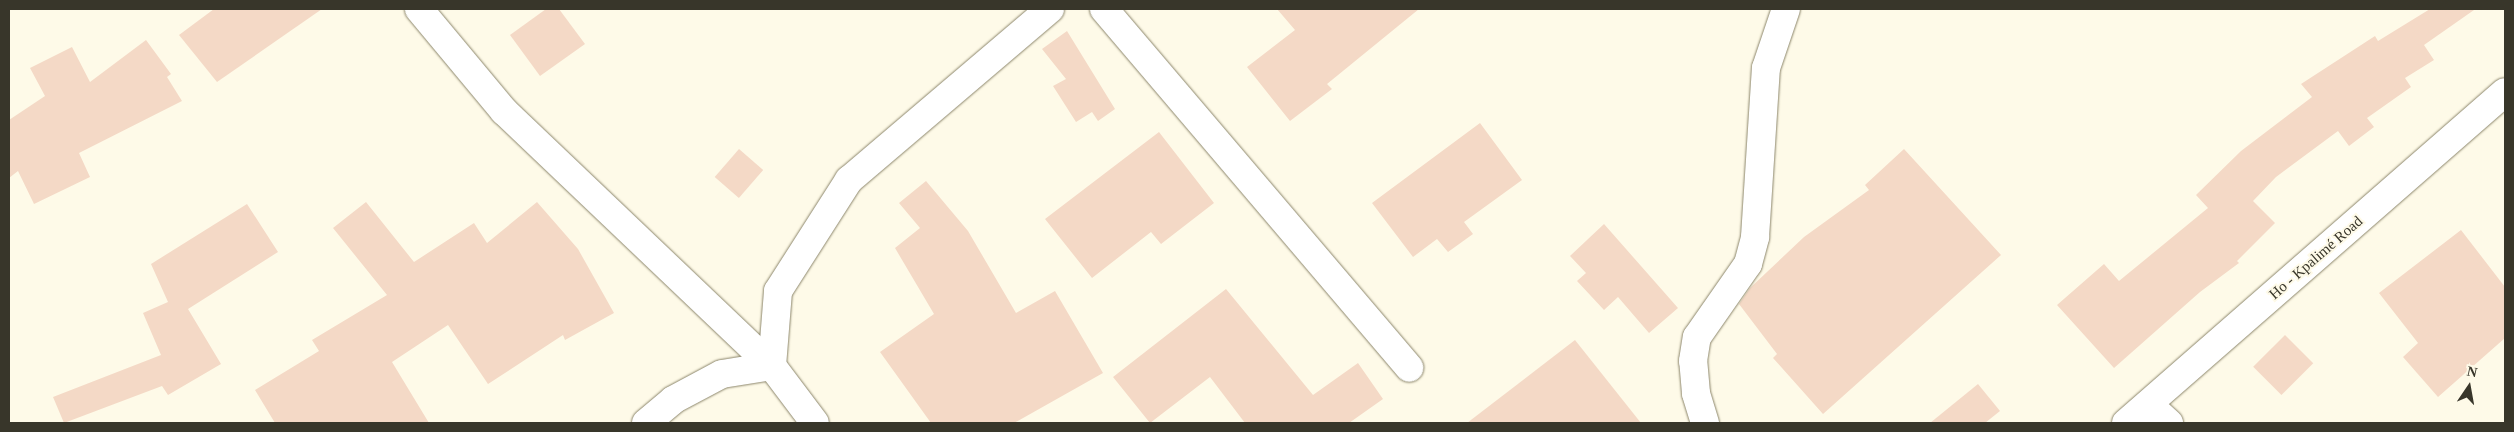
<!DOCTYPE html>
<meta charset="utf-8">
<style>
body{margin:0}
#map{position:relative;width:2514px;height:432px;overflow:hidden;background:#fefae8;font-family:Georgia,serif}
div>[style]{position:absolute}
.building>*{inset:0;background:#f4d9c6;transform-origin:0 0}
.roads{filter:drop-shadow(0 0 1px #8c866b) drop-shadow(0 0 1px #8c866b)}
.minor>*{height:28px;margin:-14px;padding:0 14px;transform-origin:14px;border-radius:14px;background:#fff}
.tertiary>*{height:28px;margin:-14px;padding:0 14px;transform-origin:14px;border-radius:14px;background:#fff}
.secondary>*{height:28px;margin:-14px;padding:0 14px;transform-origin:14px;border-radius:14px;background:#fff}
span{translate:-50% -50%;white-space:nowrap;text-align:center;line-height:1.15;-webkit-text-stroke:4px #fefae8;paint-order:stroke}
.street-label{font-size:15px;color:#38362a}
.frame{position:absolute;inset:0;border:10px solid #38362a;pointer-events:none}
.north{position:absolute;left:2444px;top:362px;width:50px;height:50px;-webkit-text-stroke:4px #fefae8;paint-order:stroke;rotate:12deg;font-size:14px;font-weight:700;line-height:20px;text-align:center;color:#38362a}
.north::after{content:'';display:block;margin:auto;width:18px;height:22px;background:#38362a;clip-path:polygon(50% 0,100% 100%,50% 72%,0 100%)}
</style>
<div id="map">
<div class="building">
<i style="clip-path:polygon(214px 9px,322px 9px,217px 82px,179px 35px)"></i>
<i style="clip-path:polygon(546px 9px,559px 9px,585px 44px,540px 76px,510px 35px)"></i>
<i style="clip-path:polygon(1277px 9px,1419px 9px,1327px 84px,1332px 89px,1290px 121px,1247px 67px,1295px 30px)"></i>
<i style="clip-path:polygon(2430px 9px,2474px 10px,2424px 45px,2434px 60px,2405px 78px,2411px 87px,2367px 118px,2374px 127px,2349px 146px,2338px 131px,2276px 177px,2253px 201px,2275px 223px,2237px 261px,2239px 263px,2200px 292px,2114px 368px,2057px 305px,2104px 264px,2119px 281px,2208px 208px,2196px 195px,2241px 151px,2312px 97px,2301px 84px,2375px 36px,2378px 41px)"></i>
<i style="clip-path:polygon(1067px 31px,1115px 109px,1098px 121px,1092px 112px,1076px 122px,1053px 86px,1066px 79px,1042px 49px)"></i>
<i style="clip-path:polygon(146px 40px,171px 74px,167px 77px,182px 101px,79px 153px,90px 177px,34px 204px,18px 171px,9px 178px,9px 120px,45px 96px,30px 68px,72px 47px,90px 82px)"></i>
<i style="clip-path:polygon(1480px 123px,1522px 180px,1464px 222px,1473px 234px,1448px 252px,1437px 239px,1413px 257px,1372px 203px)"></i>
<i style="clip-path:polygon(1159px 132px,1214px 203px,1161px 244px,1151px 232px,1092px 278px,1045px 219px)"></i>
<i style="left:739px;top:149px;width:32px;height:37px;rotate:41deg"></i>
<i style="clip-path:polygon(1904px 149px,2001px 255px,1823px 414px,1773px 358px,1777px 354px,1739px 304px,1750px 288px,1804px 237px,1869px 190px,1865px 185px)"></i>
<i style="clip-path:polygon(926px 181px,968px 231px,1016px 313px,1055px 291px,1103px 373px,1014px 423px,931px 423px,880px 352px,934px 314px,895px 248px,920px 228px,899px 203px)"></i>
<i style="clip-path:polygon(366px 202px,414px 262px,474px 223px,487px 243px,537px 202px,578px 249px,614px 313px,565px 340px,563px 335px,488px 384px,448px 325px,392px 362px,429px 423px,275px 423px,255px 390px,319px 351px,312px 340px,387px 295px,333px 228px)"></i>
<i style="clip-path:polygon(247px 204px,278px 252px,188px 309px,221px 364px,168px 395px,162px 386px,64px 423px,53px 397px,161px 355px,143px 313px,168px 302px,151px 264px)"></i>
<i style="clip-path:polygon(1604px 224px,1678px 308px,1649px 333px,1618px 297px,1604px 310px,1577px 281px,1586px 273px,1570px 256px)"></i>
<i style="clip-path:polygon(2461px 230px,2505px 287px,2505px 338px,2438px 397px,2403px 357px,2418px 343px,2379px 293px)"></i>
<i style="clip-path:polygon(1226px 289px,1313px 395px,1358px 363px,1383px 399px,1349px 423px,1245px 423px,1210px 377px,1150px 423px,1113px 377px)"></i>
<i style="left:2285px;top:335px;width:40px;height:45px;rotate:45deg"></i>
<i style="clip-path:polygon(1575px 340px,1641px 423px,1467px 423px)"></i>
<i style="clip-path:polygon(1978px 384px,2000px 411px,1985px 423px,1930px 423px)"></i>
</div>
<div class="roads">
<div class="minor">
<i style="left:419px;top:9px;width:133px;rotate:50.2deg"></i>
<i style="left:504px;top:111px;width:370px;rotate:43.6deg"></i>
<i style="left:772px;top:366px;width:71px;rotate:53deg"></i>
<i style="left:1104px;top:9px;width:471px;rotate:49.6deg"></i>
<i style="left:772px;top:366px;width:75px;rotate:-85.4deg"></i>
<i style="left:778px;top:291px;width:132px;rotate:-57.4deg"></i>
<i style="left:849px;top:180px;width:264px;rotate:-40.4deg"></i>
<i style="left:646px;top:423px;width:35px;rotate:-40deg"></i>
<i style="left:673px;top:400px;width:55px;rotate:-28deg"></i>
<i style="left:722px;top:374px;width:51px;rotate:-9.1deg"></i>
<i style="left:1705px;top:423px;width:31px;rotate:-107deg"></i>
<i style="left:1696px;top:393px;width:32px;rotate:-95deg"></i>
<i style="left:1693px;top:361px;width:24px;rotate:-81deg"></i>
<i style="left:1697px;top:337px;width:89px;rotate:-55.1deg"></i>
<i style="left:1748px;top:264px;width:28px;rotate:-75deg"></i>
<i style="left:1755px;top:237px;width:169px;rotate:-86.3deg"></i>
<i style="left:1766px;top:68px;width:62px;rotate:-71.3deg"></i>
</div>
<div class="tertiary">
<i style="left:2149px;top:405px;width:27px;rotate:42deg"></i>
</div>
<div class="secondary">
<i style="left:2126px;top:423px;width:503px;rotate:-41.13deg"></i>
</div>
</div>
<div class="street-label">
<span style="left:2316px;top:258px;rotate:-41deg">Ho - Kpalimé Road</span>
</div>
<div class="frame"></div>
<div class="north">N</div>
</div>
